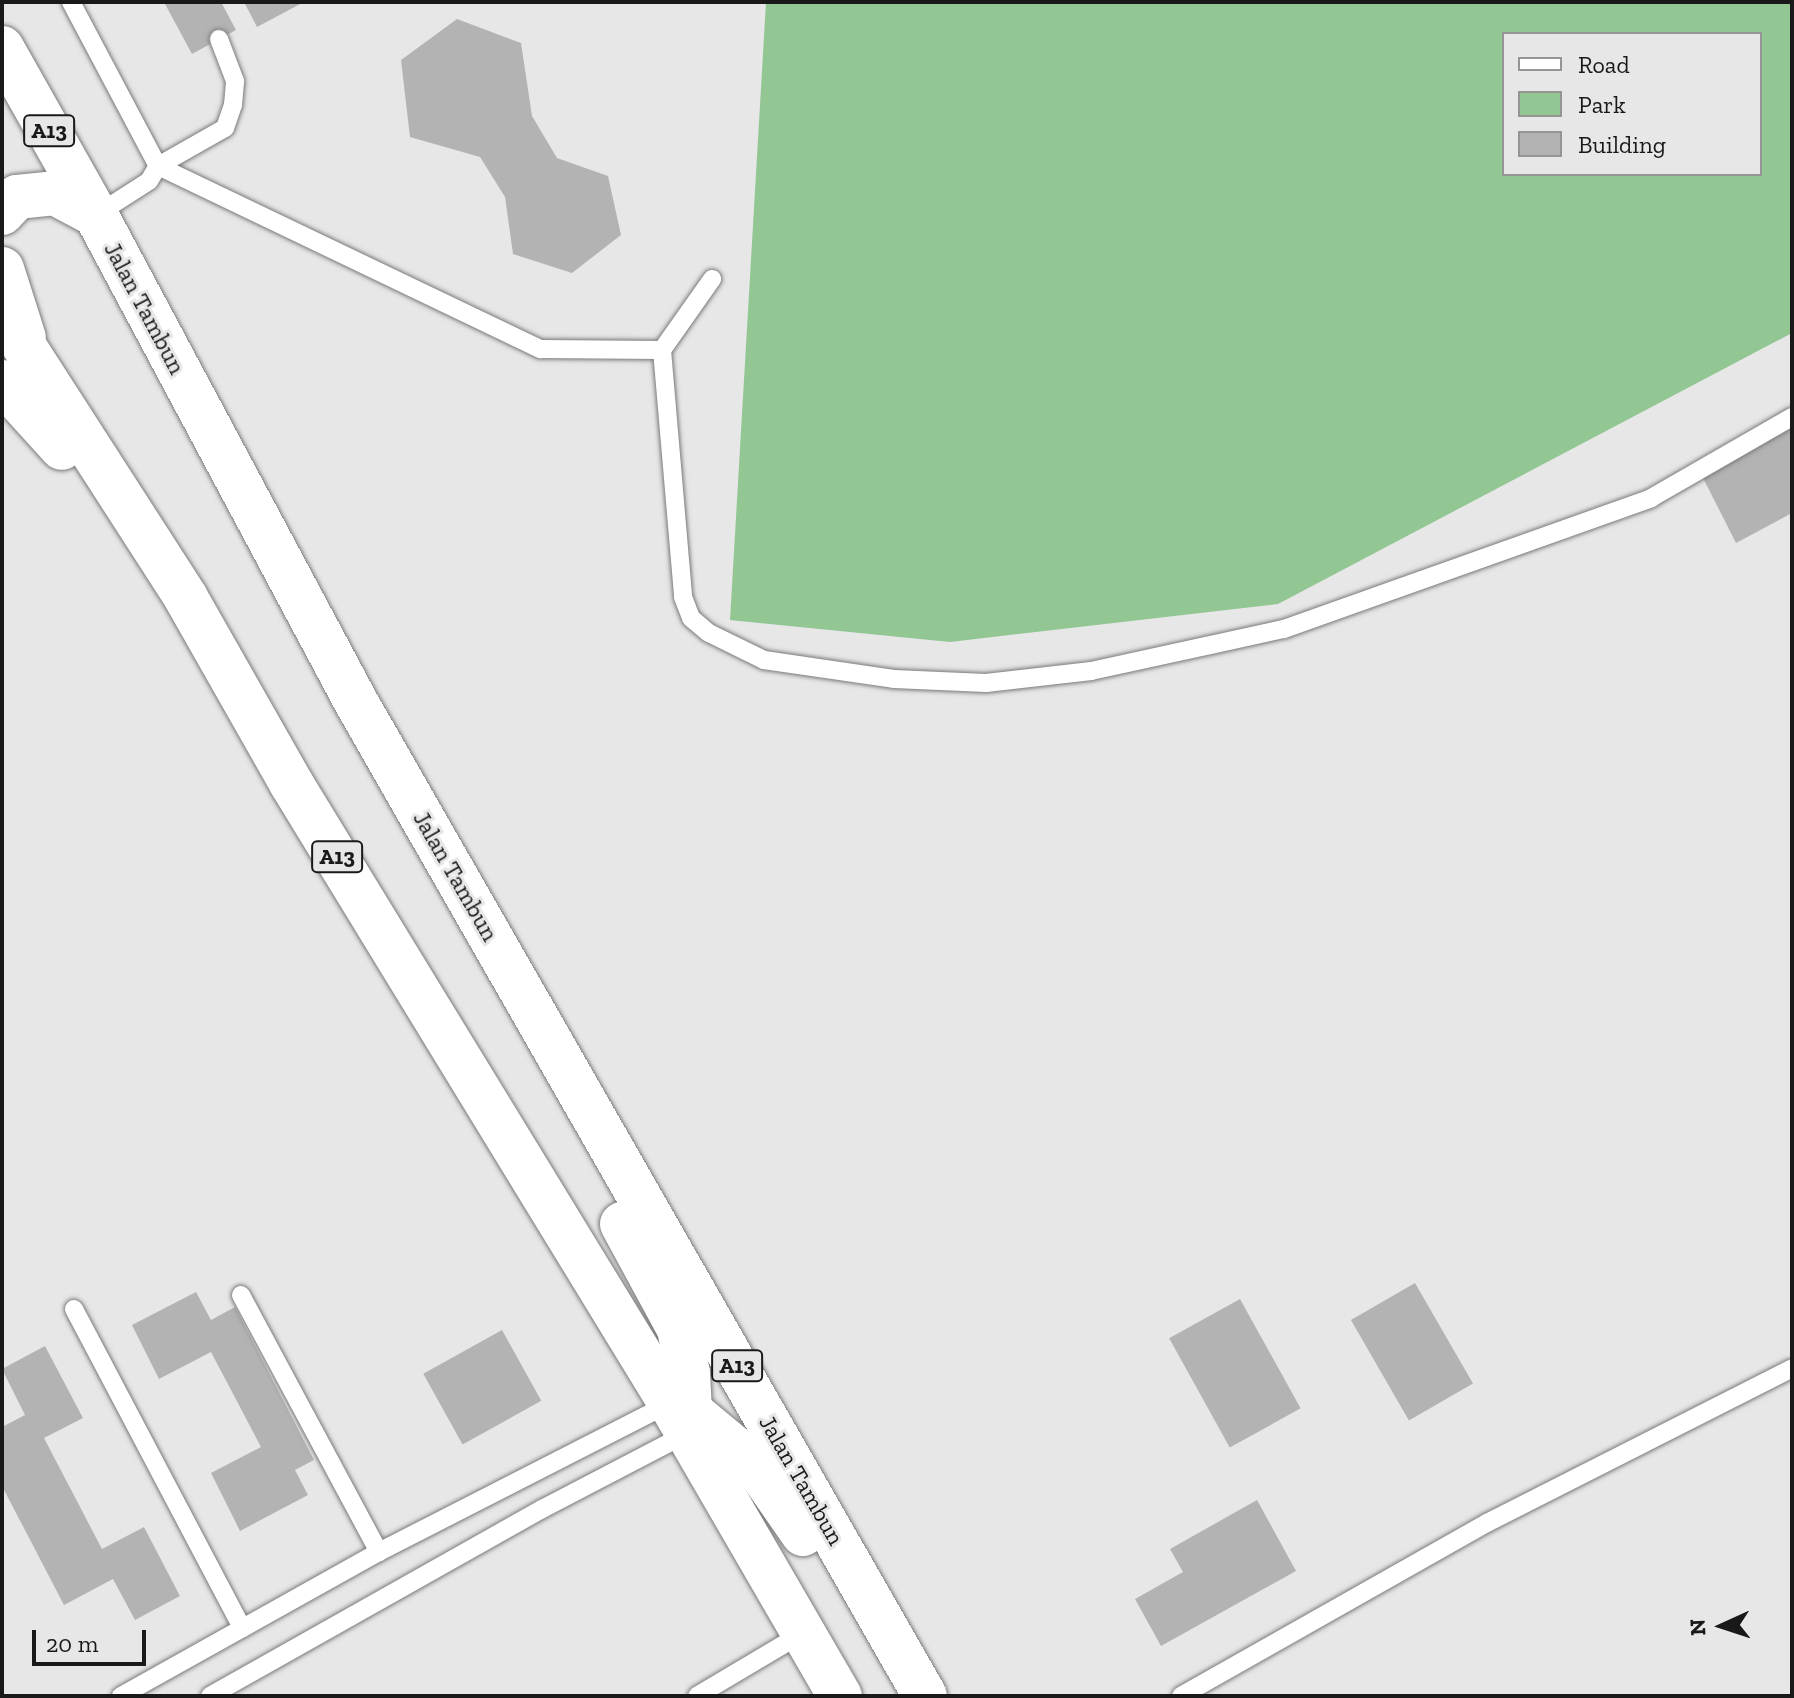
<!DOCTYPE html>
<style>
body{margin:0}
#map{position:relative;width:1794px;height:1698px;overflow:hidden;background:#e7e7e8;font-family:"Zilla Slab",serif}
div>[style]{position:absolute}
.green>*{inset:0;background:#92c692}
.building>*{inset:0;background:#b3b3b4;transform-origin:0 0}
.roads{filter:drop-shadow(0 0 2px #7a7a7b) drop-shadow(0 0 2px #7a7a7b)}
.lane>*{height:18px;margin:-9px;padding:0 9px;transform-origin:9px;border-radius:9px;background:#fff}
.primary>*{height:44px;margin:-22px;padding:0 22px;transform-origin:22px;border-radius:22px;background:#fff}
span{translate:-50% -50%;white-space:nowrap;text-align:center;line-height:1.15;-webkit-text-stroke:6px #e7e7e8;paint-order:stroke}
.shield-label span{padding:2px 6px;background:#e7e7e8;border:2px solid;border-radius:6px;-webkit-text-stroke-width:0}
.shield-label{font-size:22px;color:#19191a;font-weight:700}
.street-label{font-size:24px;color:#19191a}
.frame{position:absolute;inset:0;border:4px solid #19191a;pointer-events:none}
.legend{position:absolute;left:1502px;top:32px;width:260px;height:144px;box-sizing:border-box;background:#e7e7e8;border:2px solid #959596;margin:0;padding:10px 14px;list-style:none;font-size:24px;color:#19191a}
.legend li{display:flex;align-items:center;gap:16px;height:40px}
.legend b{width:40px;border:2px solid #959596}
.north{position:absolute;left:1682px;top:1586px;width:80px;height:80px;-webkit-text-stroke:6px #e7e7e8;paint-order:stroke;rotate:267deg;font-size:22px;font-weight:700;line-height:32px;text-align:center;color:#19191a}
.north::after{content:'';display:block;margin:auto;width:28px;height:36px;background:#19191a;clip-path:polygon(50% 0,100% 100%,50% 72%,0 100%)}
.scale{position:absolute;left:32px;top:1630px;width:114px;height:36px;box-sizing:border-box;border:4px solid #19191a;border-top:0;padding-left:10px;font-size:24px;line-height:28px;white-space:nowrap;color:#19191a;-webkit-text-stroke:6px #e7e7e8;paint-order:stroke}
</style>
<div id="map">
<div class="green">
<i style="clip-path:polygon(evenodd,766px 2px,1792px 2px,1792px 333px,1278px 604px,950px 642px,730px 620px,766px 2px,1504px 34px,1760px 34px,1760px 174px,1504px 174px,1504px 34px)"></i>
</div>
<div class="building">
<i style="clip-path:polygon(164px 2px,221px 2px,236px 30px,192px 54px)"></i>
<i style="clip-path:polygon(244px 2px,304px 2px,257px 27px)"></i>
<i style="clip-path:polygon(457px 19px,521px 43px,532px 116px,557px 158px,608px 176px,621px 235px,572px 273px,513px 254px,505px 197px,480px 157px,410px 137px,401px 60px)"></i>
<i style="clip-path:polygon(1792px 428px,1792px 513px,1736px 543px,1702px 476px)"></i>
<i style="left:1415px;top:1283px;width:116px;height:74px;rotate:60deg"></i>
<i style="clip-path:polygon(196px 1292px,211px 1320px,235px 1307px,314px 1460px,295px 1470px,308px 1495px,240px 1531px,211px 1473px,261px 1447px,211px 1352px,159px 1379px,132px 1325px)"></i>
<i style="left:1240px;top:1299px;width:125px;height:81px;rotate:61deg"></i>
<i style="left:502px;top:1330px;width:81px;height:90px;rotate:61deg"></i>
<i style="clip-path:polygon(45px 1346px,83px 1418px,44px 1438px,102px 1549px,144px 1527px,180px 1596px,135px 1620px,113px 1579px,64px 1605px,2px 1486px,2px 1427px,25px 1415px,2px 1369px)"></i>
<i style="clip-path:polygon(1257px 1500px,1296px 1571px,1161px 1646px,1135px 1599px,1183px 1572px,1170px 1549px)"></i>
</div>
<div class="roads">
<div class="lane">
<i style="left:71px;top:2px;width:186px;rotate:62.1deg"></i>
<i style="left:158px;top:166px;width:17px;rotate:121deg"></i>
<i style="left:149px;top:181px;width:63px;rotate:147.3deg"></i>
<i style="left:158px;top:166px;width:424px;rotate:25.6deg"></i>
<i style="left:540px;top:349px;width:122px;rotate:0.5deg"></i>
<i style="left:662px;top:350px;width:87px;rotate:-54.8deg"></i>
<i style="left:158px;top:166px;width:77px;rotate:-29.6deg"></i>
<i style="left:225px;top:128px;width:24px;rotate:-71deg"></i>
<i style="left:233px;top:105px;width:24px;rotate:-85deg"></i>
<i style="left:235px;top:81px;width:45px;rotate:-110.9deg"></i>
<i style="left:662px;top:350px;width:248px;rotate:85.1deg"></i>
<i style="left:683px;top:597px;width:22px;rotate:69deg"></i>
<i style="left:691px;top:618px;width:23px;rotate:40deg"></i>
<i style="left:709px;top:633px;width:61px;rotate:26.1deg"></i>
<i style="left:764px;top:660px;width:131px;rotate:8.3deg"></i>
<i style="left:894px;top:679px;width:92px;rotate:2.5deg"></i>
<i style="left:986px;top:683px;width:106px;rotate:-6.5deg"></i>
<i style="left:1091px;top:671px;width:198px;rotate:-12.3deg"></i>
<i style="left:1284px;top:629px;width:390px;rotate:-19.6deg"></i>
<i style="left:1651px;top:498px;width:163px;rotate:-29.9deg"></i>
<i style="left:241px;top:1295px;width:292px;rotate:61.8deg"></i>
<i style="left:74px;top:1309px;width:361px;rotate:62.2deg"></i>
<i style="left:121px;top:1696px;width:295px;rotate:-29.2deg"></i>
<i style="left:379px;top:1552px;width:327px;rotate:-27.1deg"></i>
<i style="left:210px;top:1696px;width:381px;rotate:-29.4deg"></i>
<i style="left:542px;top:1509px;width:162px;rotate:-27.5deg"></i>
<i style="left:697px;top:1696px;width:123px;rotate:-30.7deg"></i>
<i style="left:1181px;top:1696px;width:352px;rotate:-29.5deg"></i>
<i style="left:1487px;top:1523px;width:342px;rotate:-26.9deg"></i>
</div>
<div class="primary">
<i style="left:2px;top:48px;width:192px;rotate:60.6deg"></i>
<i style="left:96px;top:215px;width:552px;rotate:61.9deg"></i>
<i style="left:356px;top:702px;width:1145px;rotate:60.21deg"></i>
<i style="left:2px;top:213px;width:22px;rotate:-47deg"></i>
<i style="left:17px;top:197px;width:38px;rotate:-6deg"></i>
<i style="left:55px;top:193px;width:47px;rotate:28.2deg"></i>
<i style="left:2px;top:269px;width:72px;rotate:72.3deg"></i>
<i style="left:2px;top:312px;width:340px;rotate:57.2deg"></i>
<i style="left:186px;top:598px;width:213px;rotate:60.4deg"></i>
<i style="left:291px;top:783px;width:727px;rotate:58.56deg"></i>
<i style="left:670px;top:1403px;width:339px;rotate:59.9deg"></i>
<i style="left:2px;top:382px;width:89px;rotate:47.7deg"></i>
<i style="left:622px;top:1224px;width:119px;rotate:61.5deg"></i>
<i style="left:679px;top:1329px;width:45px;rotate:78.4deg"></i>
<i style="left:688px;top:1373px;width:38px;rotate:87deg"></i>
<i style="left:690px;top:1411px;width:21px;rotate:98deg"></i>
<i style="left:676px;top:1405px;width:15px;rotate:23deg"></i>
<i style="left:690px;top:1411px;width:85px;rotate:39.7deg"></i>
<i style="left:755px;top:1465px;width:84px;rotate:55.2deg"></i>
</div>
</div>
<div class="shield-label">
<span style="left:49px;top:131px">A13</span>
<span style="left:337px;top:857px">A13</span>
<span style="left:737px;top:1366px">A13</span>
</div>
<div class="street-label">
<span style="left:145px;top:308px;rotate:62deg">Jalan Tambun</span>
<span style="left:456px;top:876px;rotate:60deg">Jalan Tambun</span>
<span style="left:802px;top:1480px;rotate:60deg">Jalan Tambun</span>
</div>
<div class="frame"></div>
<ul class="legend">
<li><b style="height:10px;background:#fff"></b>Road</li>
<li><b style="height:22px;background:#92c692"></b>Park</li>
<li><b style="height:22px;background:#b3b3b4"></b>Building</li>
</ul>
<div class="north">N</div>
<div class="scale">20 m</div>
</div>
